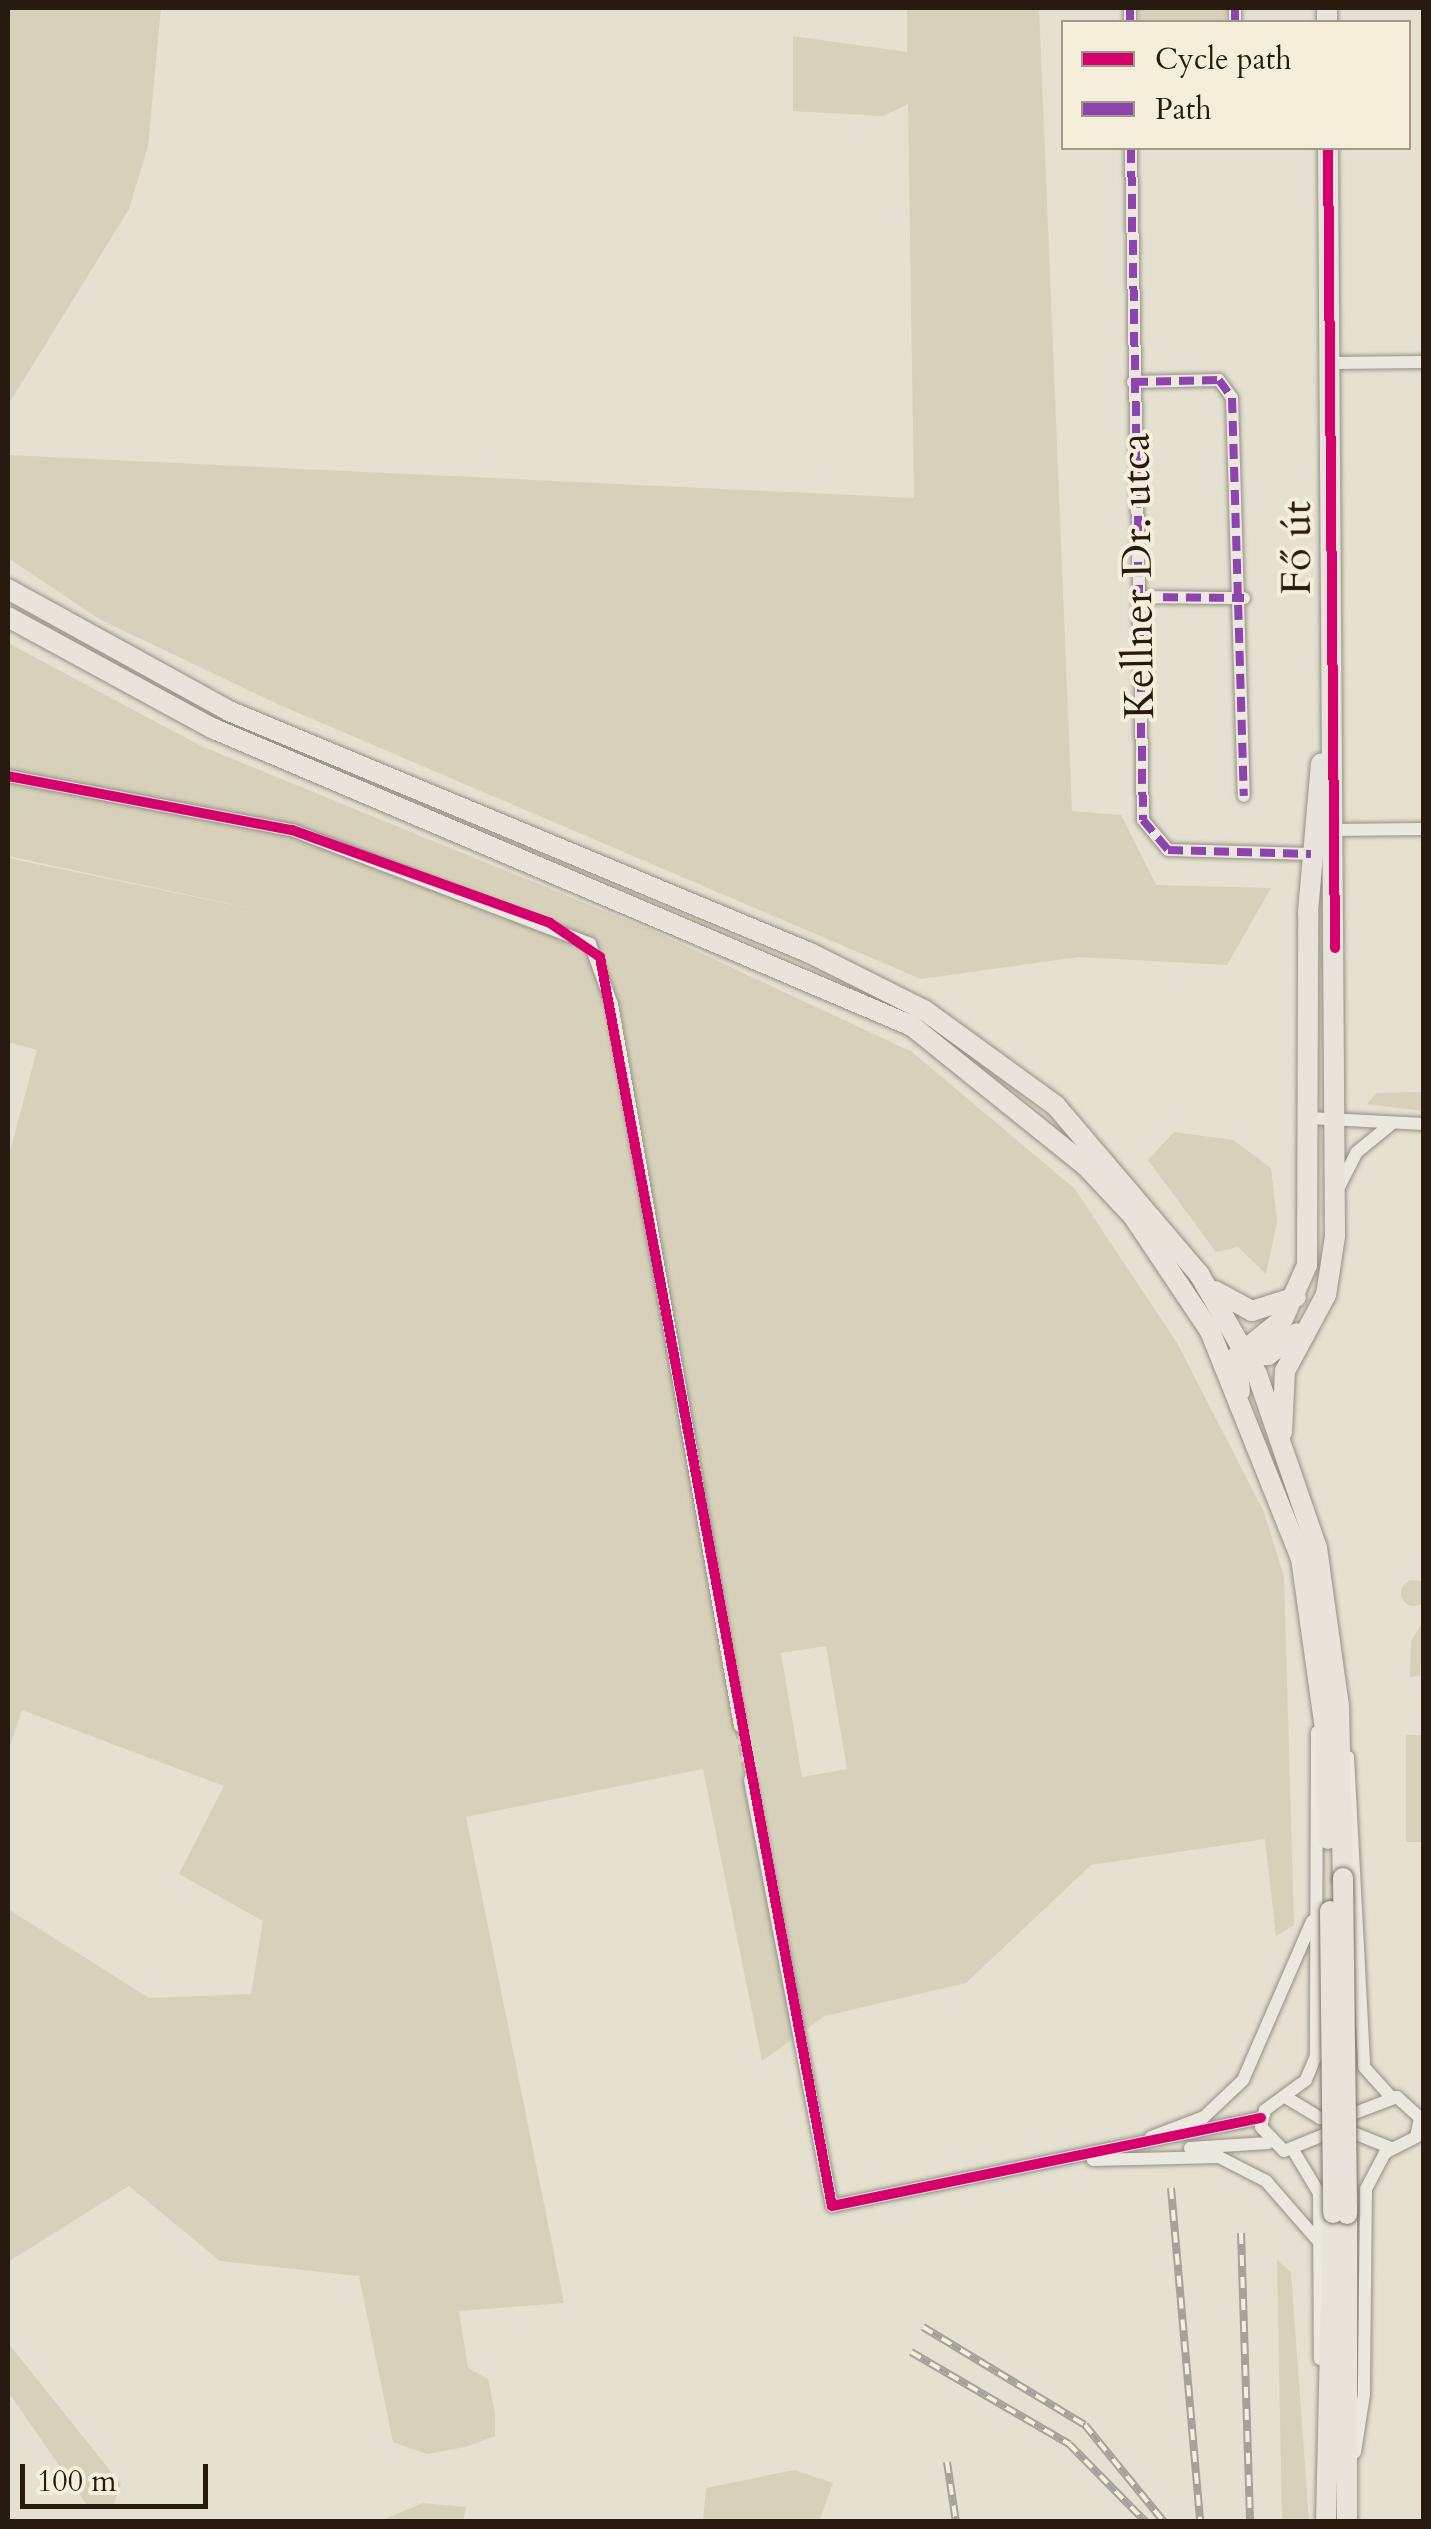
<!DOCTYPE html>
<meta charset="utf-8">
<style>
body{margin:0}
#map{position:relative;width:1431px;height:2529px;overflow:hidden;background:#e5e0d0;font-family:Cardo,serif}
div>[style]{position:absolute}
.green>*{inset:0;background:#d7d0ba;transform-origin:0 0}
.round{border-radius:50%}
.minor-tunnel>*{height:12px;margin-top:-6px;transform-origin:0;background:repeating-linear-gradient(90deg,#bfb9a9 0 12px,transparent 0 18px)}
.roads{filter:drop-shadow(0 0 2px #938f84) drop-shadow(0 0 2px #938f84)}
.minor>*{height:12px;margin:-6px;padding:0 6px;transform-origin:6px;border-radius:6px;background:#ebe8e0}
.primary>*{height:20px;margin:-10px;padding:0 10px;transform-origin:10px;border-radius:10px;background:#e8e4db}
.trunk>*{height:20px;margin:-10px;padding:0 10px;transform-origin:10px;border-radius:10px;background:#e8e4db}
.rail>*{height:8px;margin-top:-4px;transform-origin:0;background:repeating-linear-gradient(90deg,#f4eedb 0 11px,#a5a29a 0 22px);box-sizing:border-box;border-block:2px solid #a5a29a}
.bridges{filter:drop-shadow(0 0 2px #78746a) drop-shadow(0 0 2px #78746a)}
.primary-bridge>*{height:20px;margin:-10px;padding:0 10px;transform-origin:10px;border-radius:10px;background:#e8e4db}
.quiet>*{height:8px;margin-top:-4px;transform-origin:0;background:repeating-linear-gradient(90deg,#8e44ad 0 15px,transparent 0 23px)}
.cycleway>*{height:10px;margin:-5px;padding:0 5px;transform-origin:5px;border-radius:5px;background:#d6006c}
span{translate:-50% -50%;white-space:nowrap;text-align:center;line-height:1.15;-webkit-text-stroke:8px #f4eedb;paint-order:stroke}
.street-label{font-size:42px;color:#271b0f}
.frame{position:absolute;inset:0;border:10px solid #271b0f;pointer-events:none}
.legend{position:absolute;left:1061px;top:20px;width:350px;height:130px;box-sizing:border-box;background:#f4eedb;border:2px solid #a29a89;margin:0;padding:12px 18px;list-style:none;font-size:30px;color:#271b0f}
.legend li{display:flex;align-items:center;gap:20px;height:50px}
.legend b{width:50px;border:2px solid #a29a89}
.scale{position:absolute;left:20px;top:2464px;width:188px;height:45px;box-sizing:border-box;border:5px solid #271b0f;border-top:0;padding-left:12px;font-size:30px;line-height:35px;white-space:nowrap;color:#271b0f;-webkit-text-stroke:8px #f4eedb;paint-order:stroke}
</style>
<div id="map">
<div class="green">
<i style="clip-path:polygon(8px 8px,161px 8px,148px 146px,129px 209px,8px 405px)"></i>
<i style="clip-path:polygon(907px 8px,1039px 8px,1072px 811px,1121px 815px,1156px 885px,1271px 888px,1227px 965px,1078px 957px,921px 979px,282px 706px,101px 620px,8px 558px,8px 455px,914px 498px,908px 104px,883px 116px,793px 111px,793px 36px,907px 52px)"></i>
<i style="left:1139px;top:8px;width:87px;height:14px"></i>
<i style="clip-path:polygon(evenodd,8px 643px,201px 746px,658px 933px,912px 1052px,1075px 1189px,1177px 1343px,1264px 1512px,1284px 1577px,1294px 1925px,1276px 1936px,1265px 1839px,1091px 1865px,966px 1983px,825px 2016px,762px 2061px,703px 1769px,466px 1817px,564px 2303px,459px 2311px,468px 2368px,488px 2379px,495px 2413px,495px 2436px,465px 2447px,427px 2454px,393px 2442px,359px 2276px,220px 2261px,129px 2186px,8px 2262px,8px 1909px,149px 1998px,251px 1994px,263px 1921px,179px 1874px,224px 1786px,22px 1710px,8px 1752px,8px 1159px,37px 1050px,8px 1042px,8px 858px,267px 912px,8px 856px,8px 643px,826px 1646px,847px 1769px,802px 1777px,781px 1653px,826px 1646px)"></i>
<i style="clip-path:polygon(1423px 1092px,1423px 1111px,1367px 1104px,1377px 1093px)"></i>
<i style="clip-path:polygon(1174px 1132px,1233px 1140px,1271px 1168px,1277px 1222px,1266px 1274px,1238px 1247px,1216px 1252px,1148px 1160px)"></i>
<i class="round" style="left:1401px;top:1580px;width:26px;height:26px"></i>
<i style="clip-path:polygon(1423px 1622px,1420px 1676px,1410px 1677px,1411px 1641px)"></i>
<i style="left:1423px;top:1735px;width:107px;height:17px;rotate:90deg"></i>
<i style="clip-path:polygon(1277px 2260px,1291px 2272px,1309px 2521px,1282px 2521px)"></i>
<i style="clip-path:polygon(8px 2343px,121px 2484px,112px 2508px,89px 2508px,8px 2392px)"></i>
<i style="clip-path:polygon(794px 2470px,833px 2483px,819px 2521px,703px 2521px,706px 2488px)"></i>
<i style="clip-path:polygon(423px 2503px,466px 2507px,463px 2521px,380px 2521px)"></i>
</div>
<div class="minor-tunnel">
<i style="left:740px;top:1726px;width:55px;rotate:79.5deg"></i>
</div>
<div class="roads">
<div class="minor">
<i style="left:1130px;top:8px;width:14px;rotate:90deg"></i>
<i style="left:1235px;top:22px;width:14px;rotate:-90deg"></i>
<i style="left:1131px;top:148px;width:672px;rotate:88.98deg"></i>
<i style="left:1143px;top:820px;width:39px;rotate:50deg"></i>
<i style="left:1168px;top:850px;width:143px;rotate:1.6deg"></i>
<i style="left:1329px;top:363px;width:95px;rotate:-0.6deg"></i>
<i style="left:1133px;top:382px;width:86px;rotate:-1.3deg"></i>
<i style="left:1219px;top:380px;width:22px;rotate:54deg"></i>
<i style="left:1232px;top:398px;width:398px;rotate:88.3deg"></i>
<i style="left:1140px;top:597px;width:104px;rotate:0.6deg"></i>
<i style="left:8px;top:776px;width:289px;rotate:10.8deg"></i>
<i style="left:292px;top:830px;width:319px;rotate:20.9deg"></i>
<i style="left:590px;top:944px;width:64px;rotate:69.9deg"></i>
<i style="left:612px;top:1004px;width:733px;rotate:79.95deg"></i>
<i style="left:1333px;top:830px;width:91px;rotate:-0.6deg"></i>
<i style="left:1309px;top:1118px;width:115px;rotate:3deg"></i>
<i style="left:1339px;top:1187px;width:39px;rotate:-63deg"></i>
<i style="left:1357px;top:1152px;width:43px;rotate:-39.3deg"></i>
<i style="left:1317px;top:1732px;width:324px;rotate:90.2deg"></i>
<i style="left:1316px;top:2056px;width:26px;rotate:113deg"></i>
<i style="left:1306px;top:2080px;width:51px;rotate:143.8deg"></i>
<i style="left:1265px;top:2110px;width:17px;rotate:103deg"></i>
<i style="left:1261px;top:2127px;width:33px;rotate:46deg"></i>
<i style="left:1284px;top:2151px;width:61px;rotate:-22deg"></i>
<i style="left:1341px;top:2128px;width:54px;rotate:21.8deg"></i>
<i style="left:1348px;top:1757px;width:310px;rotate:87deg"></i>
<i style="left:1364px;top:2067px;width:40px;rotate:48deg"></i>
<i style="left:750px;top:1780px;width:434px;rotate:79.1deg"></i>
<i style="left:832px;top:2206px;width:438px;rotate:-11.6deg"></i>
<i style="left:1287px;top:2098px;width:39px;rotate:31deg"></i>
<i style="left:1320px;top:2118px;width:22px"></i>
<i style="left:1342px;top:2118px;width:59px;rotate:-20.9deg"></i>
<i style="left:1397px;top:2097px;width:31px;rotate:42deg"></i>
<i style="left:1420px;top:2118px;width:19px;rotate:102deg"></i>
<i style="left:1416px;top:2137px;width:35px;rotate:153deg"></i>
<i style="left:1385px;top:2153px;width:41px;rotate:117.8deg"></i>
<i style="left:1366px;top:2189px;width:205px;rotate:90.6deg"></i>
<i style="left:1364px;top:2394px;width:59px;rotate:98.8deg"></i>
<i style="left:1151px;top:2137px;width:57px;rotate:-20.7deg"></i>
<i style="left:1204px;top:2117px;width:54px;rotate:-43.5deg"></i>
<i style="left:1243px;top:2080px;width:173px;rotate:-66.5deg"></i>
<i style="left:1190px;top:2148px;width:78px;rotate:-3.7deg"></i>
<i style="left:1293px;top:2150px;width:50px;rotate:58.8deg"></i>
<i style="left:1319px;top:2193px;width:166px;rotate:89.7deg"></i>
<i style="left:1093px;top:2160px;width:126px;rotate:-1.4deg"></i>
<i style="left:1219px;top:2157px;width:53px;rotate:27.1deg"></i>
<i style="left:1266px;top:2181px;width:81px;rotate:49deg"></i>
</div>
<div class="primary">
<i style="left:1327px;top:8px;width:14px;rotate:90deg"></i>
<i style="left:1199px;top:1274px;width:116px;rotate:59.9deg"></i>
<i style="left:1257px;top:1374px;width:184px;rotate:71deg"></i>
<i style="left:1317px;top:1548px;width:160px;rotate:82.1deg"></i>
<i style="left:1339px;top:1706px;width:172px;rotate:88.7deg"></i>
<i style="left:1215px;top:1291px;width:42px;rotate:28.4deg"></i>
<i style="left:1252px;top:1311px;width:46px;rotate:-17.7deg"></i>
<i style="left:1210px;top:1331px;width:245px;rotate:68.2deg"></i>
<i style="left:1301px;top:1558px;width:179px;rotate:82deg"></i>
<i style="left:1326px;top:1735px;width:104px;rotate:88.9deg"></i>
<i style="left:1239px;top:1357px;width:29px;rotate:-4deg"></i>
<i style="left:1268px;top:1355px;width:36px;rotate:-37deg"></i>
<i style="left:1240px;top:1391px;width:34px;rotate:-97deg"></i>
<i style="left:1236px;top:1357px;width:60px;rotate:-39deg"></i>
<i style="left:1283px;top:1319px;width:59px;rotate:-66deg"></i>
<i style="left:1307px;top:1265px;width:353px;rotate:-89.8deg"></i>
<i style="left:1308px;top:912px;width:149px;rotate:-85deg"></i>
<i style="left:1282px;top:1432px;width:61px;rotate:-87.2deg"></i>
<i style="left:1285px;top:1371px;width:86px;rotate:-61.7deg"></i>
<i style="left:1326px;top:1295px;width:60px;rotate:-81.3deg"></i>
<i style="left:1335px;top:1236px;width:1088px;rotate:-90.37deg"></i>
<i style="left:1326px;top:2522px;width:309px;rotate:-88.7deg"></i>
<i style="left:1347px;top:2522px;width:308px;rotate:-90deg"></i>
</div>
<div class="trunk">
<i style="left:8px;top:589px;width:252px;rotate:28.9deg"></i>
<i style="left:229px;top:711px;width:629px;rotate:22.61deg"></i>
<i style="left:810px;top:953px;width:127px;rotate:26.6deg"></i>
<i style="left:924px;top:1010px;width:163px;rotate:36deg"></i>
<i style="left:1056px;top:1106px;width:221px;rotate:49.6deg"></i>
<i style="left:8px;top:617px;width:232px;rotate:28.6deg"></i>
<i style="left:212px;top:728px;width:761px;rotate:23.06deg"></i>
<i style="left:912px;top:1026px;width:222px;rotate:38.8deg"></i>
<i style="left:1085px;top:1165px;width:70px;rotate:46.7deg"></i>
<i style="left:1133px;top:1216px;width:138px;rotate:56.2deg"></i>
</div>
</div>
<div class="rail">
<i style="left:1171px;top:2188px;width:335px;rotate:85deg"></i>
<i style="left:1241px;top:2233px;width:289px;rotate:88.2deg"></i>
<i style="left:923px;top:2327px;width:189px;rotate:31.2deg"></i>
<i style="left:1085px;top:2425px;width:125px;rotate:50.8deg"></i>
<i style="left:911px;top:2352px;width:183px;rotate:30.2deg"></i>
<i style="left:1069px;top:2444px;width:110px;rotate:45.4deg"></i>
<i style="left:947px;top:2462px;width:61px;rotate:81.5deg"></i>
</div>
<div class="bridges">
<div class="primary-bridge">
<i style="left:1343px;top:1878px;width:336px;rotate:89.3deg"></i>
<i style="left:1330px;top:1911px;width:302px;rotate:89.4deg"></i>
</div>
</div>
<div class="quiet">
<i style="left:1130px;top:8px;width:14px;rotate:90deg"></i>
<i style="left:1235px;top:22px;width:14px;rotate:-90deg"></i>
<i style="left:1131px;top:148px;width:672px;rotate:88.98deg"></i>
<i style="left:1143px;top:820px;width:39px;rotate:50deg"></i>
<i style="left:1168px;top:850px;width:143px;rotate:1.6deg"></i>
<i style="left:1133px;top:382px;width:86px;rotate:-1.3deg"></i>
<i style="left:1219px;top:380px;width:22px;rotate:54deg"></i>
<i style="left:1232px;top:398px;width:398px;rotate:88.3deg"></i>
<i style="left:1140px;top:597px;width:104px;rotate:0.6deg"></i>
</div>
<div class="cycleway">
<i style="left:1328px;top:148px;width:800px;rotate:89.5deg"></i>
<i style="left:8px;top:776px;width:289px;rotate:10.8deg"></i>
<i style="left:292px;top:830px;width:274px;rotate:19.8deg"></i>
<i style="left:550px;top:923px;width:60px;rotate:34.2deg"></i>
<i style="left:600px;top:957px;width:1270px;rotate:79.48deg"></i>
<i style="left:832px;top:2206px;width:438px;rotate:-11.6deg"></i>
</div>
<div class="street-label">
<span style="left:1297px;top:548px;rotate:-90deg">Fő út</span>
<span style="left:1138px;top:576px;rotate:-91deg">Kellner Dr. utca</span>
</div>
<div class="frame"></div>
<ul class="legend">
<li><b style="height:12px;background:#d6006c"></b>Cycle path</li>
<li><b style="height:12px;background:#8e44ad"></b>Path</li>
</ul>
<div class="scale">100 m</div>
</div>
